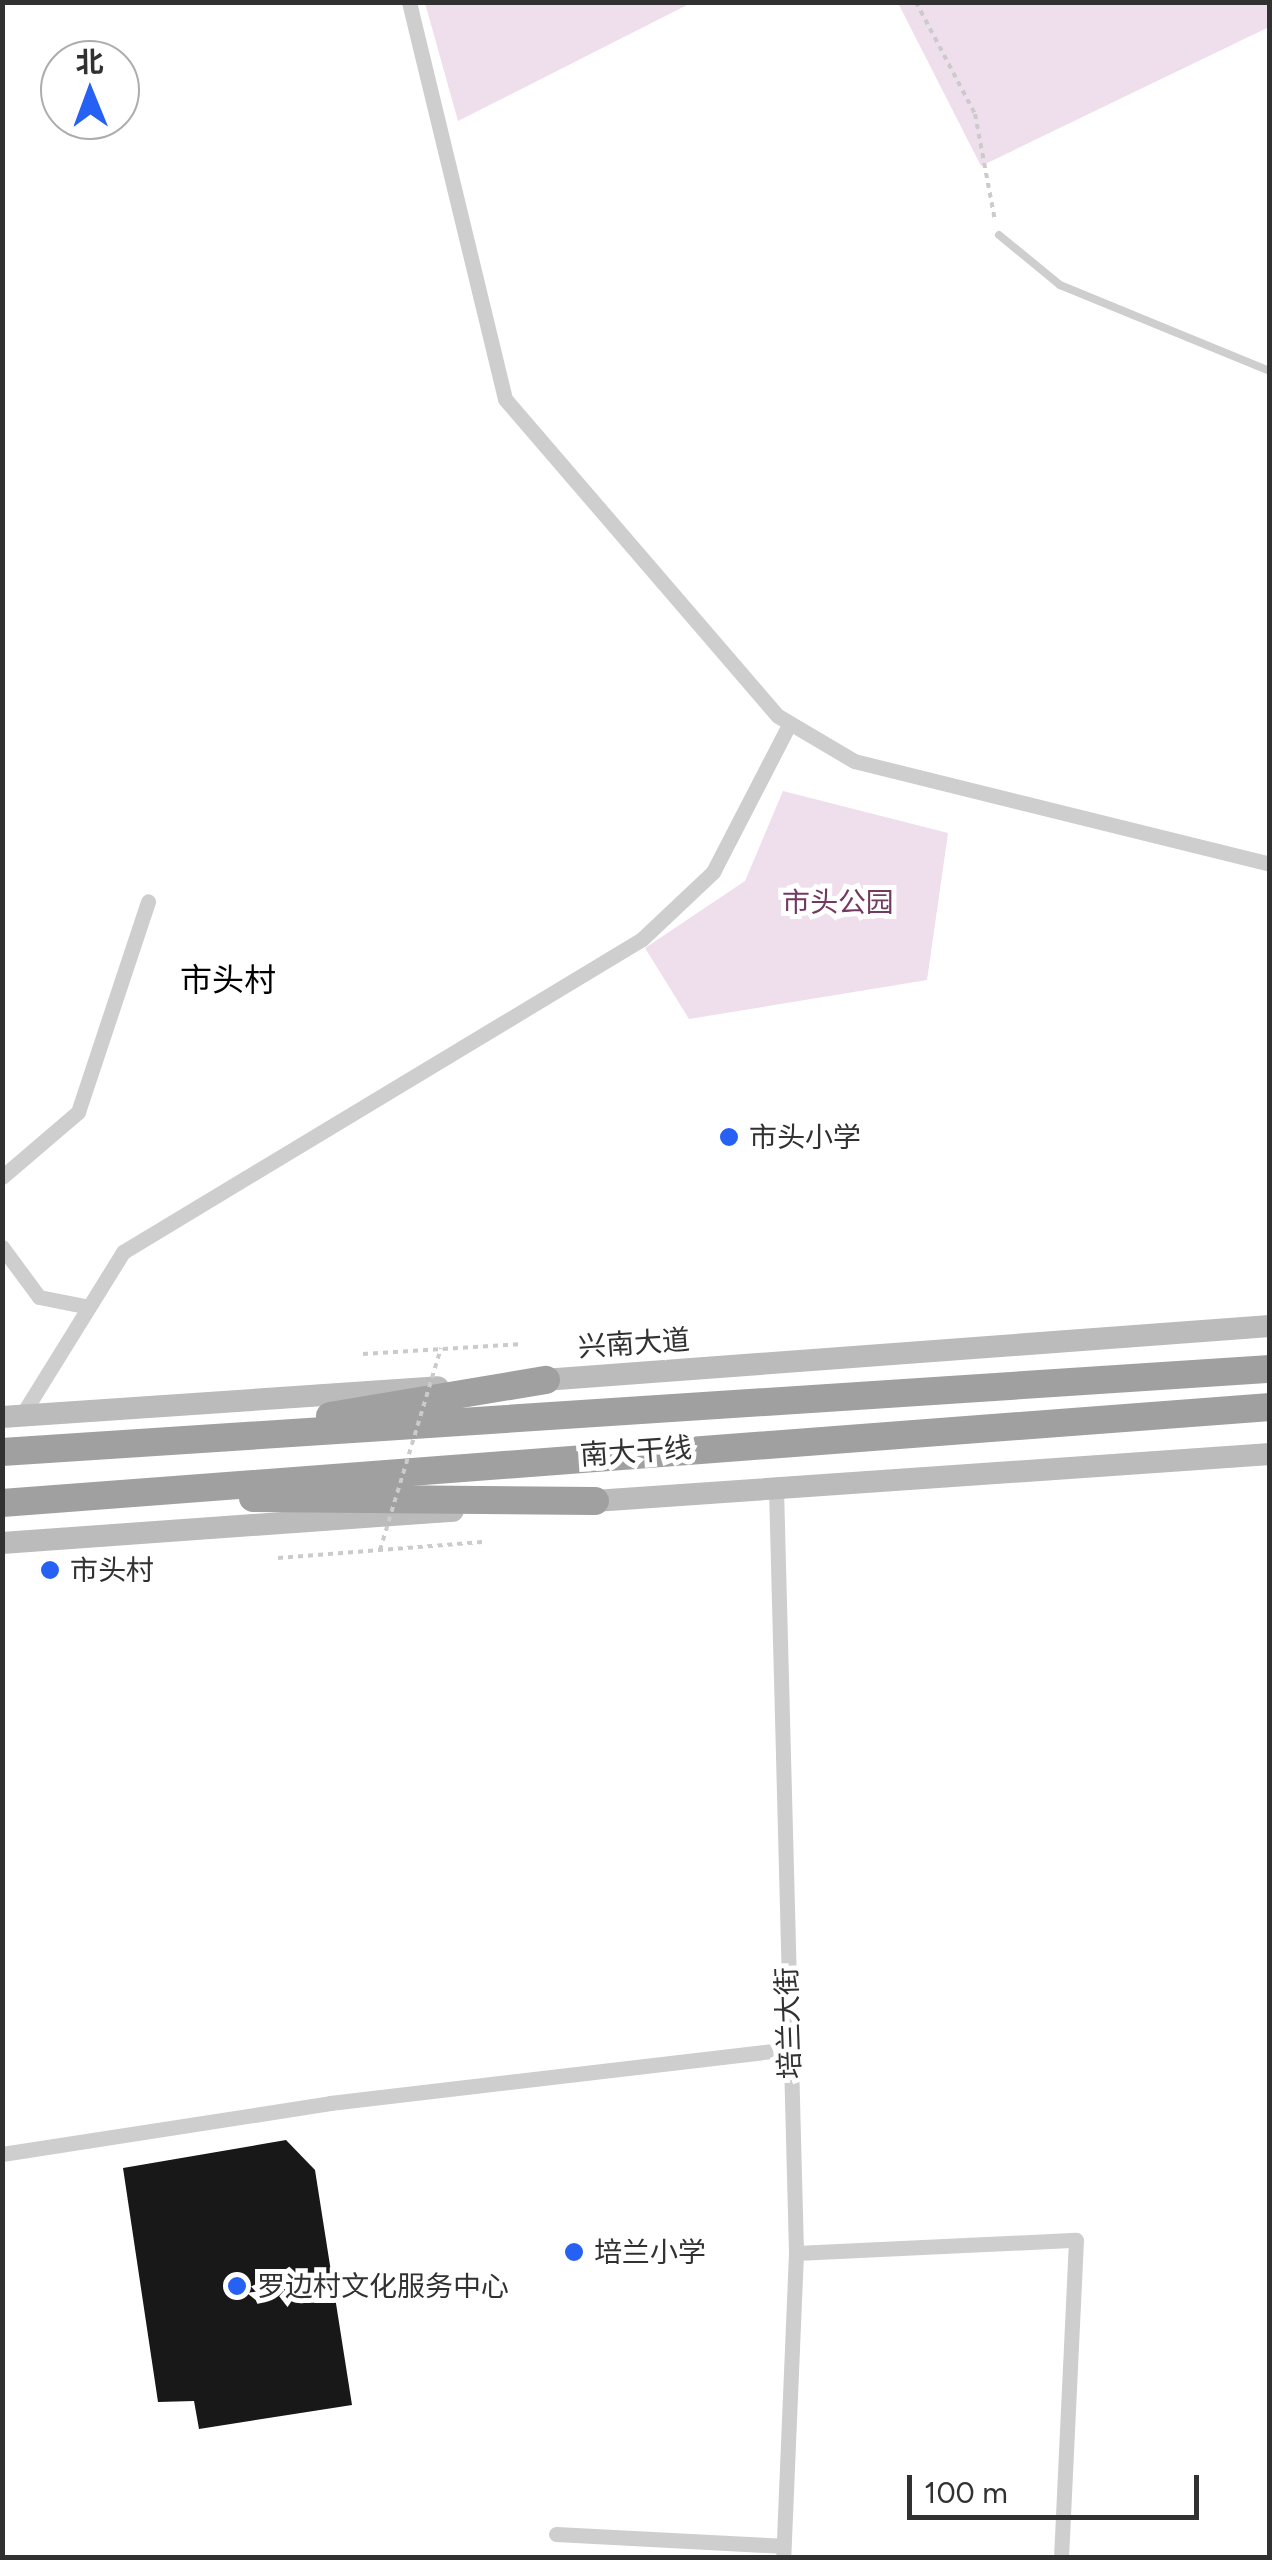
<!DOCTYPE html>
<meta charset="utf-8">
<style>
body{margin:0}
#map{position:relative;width:1272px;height:2560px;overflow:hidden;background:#fff;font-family:Figtree,"Noto Sans SC",sans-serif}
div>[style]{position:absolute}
.green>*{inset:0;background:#efdeeb}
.building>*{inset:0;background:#181818}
.path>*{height:4px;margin-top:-2px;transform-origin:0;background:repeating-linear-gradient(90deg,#cbcbcb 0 5px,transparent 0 10px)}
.service>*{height:8px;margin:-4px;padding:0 4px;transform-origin:4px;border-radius:4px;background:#cecece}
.minor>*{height:15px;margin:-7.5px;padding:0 7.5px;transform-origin:7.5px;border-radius:7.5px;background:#cecece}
.secondary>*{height:22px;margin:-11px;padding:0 11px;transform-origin:11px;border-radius:11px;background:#bbb}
.trunk>*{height:28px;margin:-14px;padding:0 14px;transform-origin:14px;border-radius:14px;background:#a0a0a0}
.path-bridge>*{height:4px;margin-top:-2px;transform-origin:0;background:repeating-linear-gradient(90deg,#cbcbcb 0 5px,transparent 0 10px)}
.dots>*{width:28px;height:28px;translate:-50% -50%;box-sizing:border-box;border:5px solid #fff;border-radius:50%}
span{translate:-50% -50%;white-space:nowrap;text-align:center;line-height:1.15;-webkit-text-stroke:10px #fff;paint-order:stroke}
.park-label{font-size:28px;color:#723a60}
.poi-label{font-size:28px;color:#313131}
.left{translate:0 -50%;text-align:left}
.street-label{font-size:28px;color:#313131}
.quarter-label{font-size:32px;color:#000}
.frame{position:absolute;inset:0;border:5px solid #313131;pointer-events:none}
.north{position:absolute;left:40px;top:40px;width:100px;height:100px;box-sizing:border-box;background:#fff;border:2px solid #adadad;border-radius:50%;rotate:359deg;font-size:28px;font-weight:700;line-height:40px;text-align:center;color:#313131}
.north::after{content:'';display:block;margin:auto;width:35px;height:45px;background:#2761f4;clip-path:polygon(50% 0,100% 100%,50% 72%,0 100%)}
.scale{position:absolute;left:907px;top:2475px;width:292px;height:45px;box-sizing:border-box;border:5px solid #313131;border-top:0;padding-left:12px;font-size:30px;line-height:35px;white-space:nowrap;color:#313131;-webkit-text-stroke:8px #fff;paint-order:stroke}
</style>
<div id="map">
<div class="green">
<i style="clip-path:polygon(425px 3px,691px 3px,458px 121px)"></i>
<i style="clip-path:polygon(898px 3px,1269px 3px,1269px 27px,981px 166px)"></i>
<i style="clip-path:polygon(783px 791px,948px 833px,927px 980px,689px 1019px,645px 948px,745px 881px)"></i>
</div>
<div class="building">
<i style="clip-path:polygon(286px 2140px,315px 2170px,352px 2405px,199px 2429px,194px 2401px,158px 2402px,123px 2168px)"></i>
</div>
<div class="path">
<i style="left:916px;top:2px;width:127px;rotate:62.2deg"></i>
<i style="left:975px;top:114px;width:109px;rotate:79.4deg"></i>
<i style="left:363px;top:1354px;width:160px;rotate:-3.6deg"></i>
<i style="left:278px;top:1558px;width:205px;rotate:-4.5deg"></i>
</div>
<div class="service">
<i style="left:999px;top:235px;width:79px;rotate:39.3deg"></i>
<i style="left:1060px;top:285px;width:227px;rotate:22.3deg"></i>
</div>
<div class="minor">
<i style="left:409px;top:2px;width:408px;rotate:76.4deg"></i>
<i style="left:505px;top:399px;width:418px;rotate:49.3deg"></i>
<i style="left:778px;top:716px;width:88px;rotate:30.6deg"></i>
<i style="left:854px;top:761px;width:429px;rotate:13.9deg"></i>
<i style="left:2px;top:1177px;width:100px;rotate:-40.5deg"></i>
<i style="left:78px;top:1112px;width:222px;rotate:-71.6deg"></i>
<i style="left:2px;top:1247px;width:62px;rotate:53.5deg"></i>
<i style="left:39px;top:1297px;width:47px;rotate:11.1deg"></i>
<i style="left:22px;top:1415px;width:192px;rotate:-58.2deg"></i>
<i style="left:123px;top:1252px;width:606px;rotate:-31.09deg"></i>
<i style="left:642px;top:939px;width:98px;rotate:-43.3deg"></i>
<i style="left:713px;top:872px;width:165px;rotate:-62.7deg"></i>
<i style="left:776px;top:1488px;width:765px;rotate:88.5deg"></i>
<i style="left:796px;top:2253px;width:305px;rotate:92.4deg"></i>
<i style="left:2px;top:2154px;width:332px;rotate:-8.8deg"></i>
<i style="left:330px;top:2103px;width:461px;rotate:-6.7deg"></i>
<i style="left:796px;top:2253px;width:280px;rotate:-2.7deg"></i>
<i style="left:1076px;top:2240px;width:318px;rotate:92.7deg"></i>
<i style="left:556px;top:2534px;width:226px;rotate:3deg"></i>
</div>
<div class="secondary">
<i style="left:530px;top:1381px;width:742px;rotate:-4.25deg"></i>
<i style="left:2px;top:1417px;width:437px;rotate:-3.9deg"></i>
<i style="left:580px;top:1502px;width:692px;rotate:-3.98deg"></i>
<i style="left:2px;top:1543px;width:452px;rotate:-4.1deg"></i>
</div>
<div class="trunk">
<i style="left:330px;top:1416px;width:219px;rotate:-9.5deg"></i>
<i style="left:2px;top:1452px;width:1271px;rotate:-3.75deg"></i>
<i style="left:253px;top:1498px;width:342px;rotate:0.5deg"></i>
<i style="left:2px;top:1503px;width:1272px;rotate:-4.33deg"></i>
</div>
<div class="path-bridge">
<i style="left:380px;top:1550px;width:211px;rotate:-73.2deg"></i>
</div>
<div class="dots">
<i style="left:729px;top:1137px;background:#2761f4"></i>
<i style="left:50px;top:1570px;background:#2761f4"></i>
<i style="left:574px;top:2252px;background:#2761f4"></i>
<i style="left:237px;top:2286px;background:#2761f4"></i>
</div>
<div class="park-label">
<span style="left:838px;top:902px">市头公园</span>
</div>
<div class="poi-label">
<span class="left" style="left:749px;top:1137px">市头小学</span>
<span class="left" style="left:70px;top:1570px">市头村</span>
<span class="left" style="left:594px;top:2252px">培兰小学</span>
<span class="left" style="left:257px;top:2286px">罗边村文化服务中心</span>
</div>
<div class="street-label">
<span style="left:634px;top:1343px;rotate:-4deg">兴南大道</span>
<span style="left:636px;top:1451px;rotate:-4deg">南大干线</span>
<span style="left:788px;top:2023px;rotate:-92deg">培兰大街</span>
</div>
<div class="quarter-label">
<span style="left:228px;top:980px">市头村</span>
</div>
<div class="frame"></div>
<div class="north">北</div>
<div class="scale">100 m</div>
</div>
